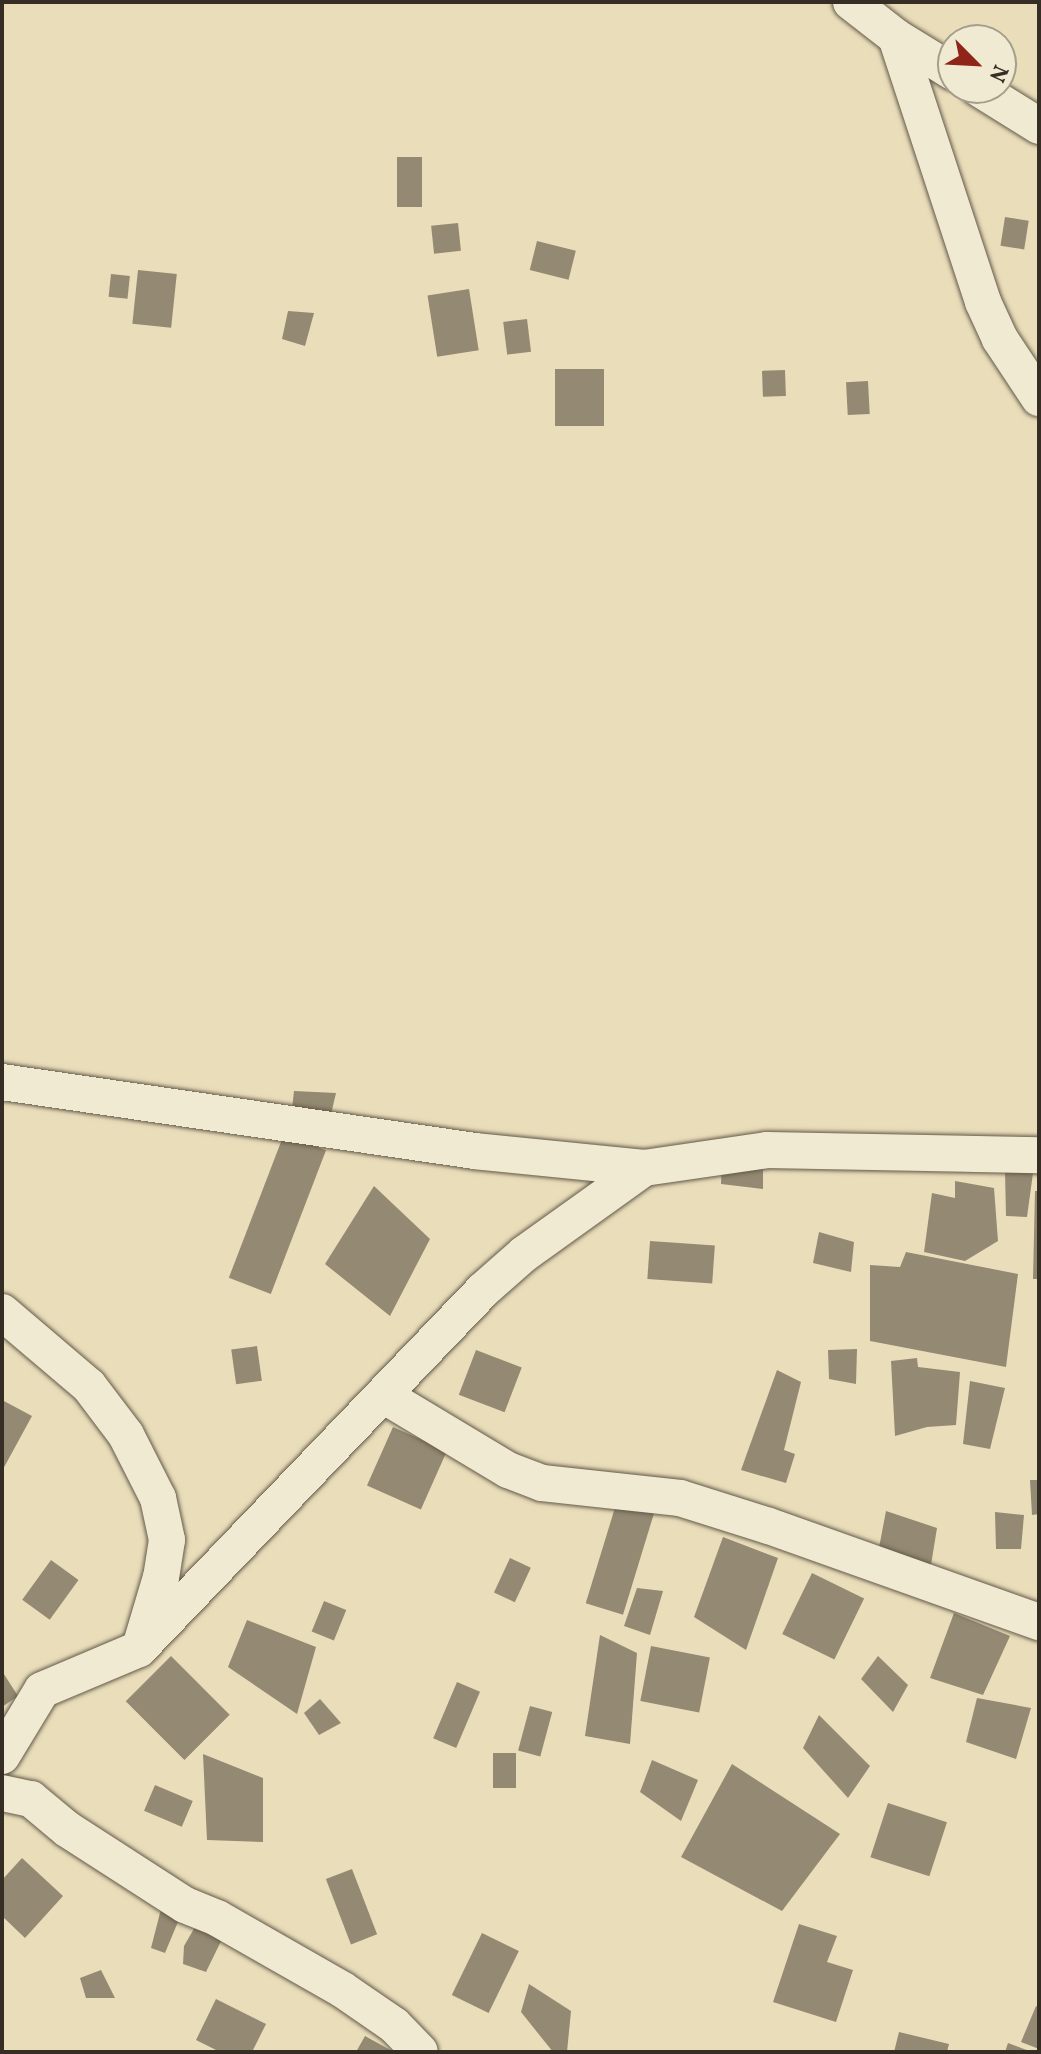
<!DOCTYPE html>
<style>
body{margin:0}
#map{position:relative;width:1041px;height:2054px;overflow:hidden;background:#eadeba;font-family:Vollkorn,serif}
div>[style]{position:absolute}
.building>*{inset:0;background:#948972;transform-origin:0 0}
.roads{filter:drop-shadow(0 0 2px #63594a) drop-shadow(0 0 2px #63594a)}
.minor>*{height:36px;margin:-18px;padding:0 18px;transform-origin:18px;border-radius:18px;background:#f1ead2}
span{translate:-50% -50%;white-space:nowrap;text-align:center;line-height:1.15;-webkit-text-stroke:7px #f1ead2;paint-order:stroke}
.frame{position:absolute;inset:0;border:4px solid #362d24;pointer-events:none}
.north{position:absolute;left:937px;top:24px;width:80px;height:80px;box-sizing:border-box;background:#f1ead2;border:2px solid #a69e8c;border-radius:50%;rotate:114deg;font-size:22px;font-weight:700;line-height:32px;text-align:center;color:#362d24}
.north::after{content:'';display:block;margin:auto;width:28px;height:36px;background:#8f2418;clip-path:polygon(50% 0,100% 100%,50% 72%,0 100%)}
</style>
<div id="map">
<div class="building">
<i style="left:397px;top:157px;width:25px;height:50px"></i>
<i style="left:1005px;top:217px;width:24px;height:29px;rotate:9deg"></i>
<i style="left:458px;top:223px;width:28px;height:27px;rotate:84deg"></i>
<i style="left:537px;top:241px;width:40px;height:30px;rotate:14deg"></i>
<i style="left:138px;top:270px;width:39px;height:54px;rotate:6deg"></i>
<i style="left:111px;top:274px;width:19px;height:23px;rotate:6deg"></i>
<i style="left:469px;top:289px;width:62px;height:42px;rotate:81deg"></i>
<i style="clip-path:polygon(288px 311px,314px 313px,305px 346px,282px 339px)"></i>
<i style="left:527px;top:319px;width:33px;height:24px;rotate:83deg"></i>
<i style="left:555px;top:369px;width:49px;height:57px"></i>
<i style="left:785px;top:370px;width:26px;height:23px;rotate:88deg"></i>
<i style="left:868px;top:381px;width:33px;height:22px;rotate:87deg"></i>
<i style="clip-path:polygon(294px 1091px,336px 1093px,329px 1123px,291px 1118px)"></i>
<i style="left:284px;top:1134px;width:45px;height:154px;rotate:21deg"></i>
<i style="clip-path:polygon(763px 1158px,763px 1189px,721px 1184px,722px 1161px)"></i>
<i style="clip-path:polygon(1005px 1172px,1033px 1173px,1027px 1217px,1006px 1216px)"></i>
<i style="clip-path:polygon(955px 1181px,994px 1188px,998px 1241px,965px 1261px,924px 1252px,932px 1193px,955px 1198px)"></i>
<i style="clip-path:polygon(374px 1186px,430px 1239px,390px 1316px,325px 1264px)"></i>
<i style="clip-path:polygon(1035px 1191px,1039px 1191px,1039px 1279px,1033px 1279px)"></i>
<i style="clip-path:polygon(819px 1232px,854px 1242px,851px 1272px,813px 1263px)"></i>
<i style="left:650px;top:1241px;width:65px;height:38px;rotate:4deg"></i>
<i style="clip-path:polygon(906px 1252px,1018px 1274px,1006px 1367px,870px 1341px,870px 1265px,900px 1267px)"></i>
<i style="left:257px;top:1346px;width:35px;height:26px;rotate:82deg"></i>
<i style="clip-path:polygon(857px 1349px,856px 1384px,829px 1379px,828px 1350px)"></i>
<i style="left:476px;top:1350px;width:49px;height:48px;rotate:21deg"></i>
<i style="clip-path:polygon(917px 1358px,918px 1367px,960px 1372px,956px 1425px,927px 1427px,895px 1436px,891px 1361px)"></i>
<i style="clip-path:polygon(777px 1370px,801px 1382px,784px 1450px,795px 1454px,786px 1483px,741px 1470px)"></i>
<i style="clip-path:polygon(970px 1381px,1005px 1388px,990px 1449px,963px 1444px)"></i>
<i style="clip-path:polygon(2px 1400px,32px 1416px,2px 1471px)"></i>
<i style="left:393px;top:1427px;width:59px;height:64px;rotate:24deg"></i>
<i style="clip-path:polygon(1030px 1480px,1039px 1480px,1039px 1514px,1032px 1515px)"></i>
<i style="left:617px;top:1501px;width:39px;height:107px;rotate:17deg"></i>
<i style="clip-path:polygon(886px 1511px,937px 1528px,930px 1571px,878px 1553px)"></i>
<i style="clip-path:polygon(995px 1512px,1024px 1515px,1021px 1549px,996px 1549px)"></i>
<i style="clip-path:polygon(723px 1537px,778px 1558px,746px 1650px,694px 1617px)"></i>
<i style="left:510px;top:1558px;width:23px;height:38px;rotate:25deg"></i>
<i style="left:51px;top:1560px;width:34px;height:49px;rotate:36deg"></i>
<i style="left:812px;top:1573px;width:58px;height:68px;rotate:26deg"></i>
<i style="clip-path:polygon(637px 1588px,663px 1591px,650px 1635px,624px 1626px)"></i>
<i style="left:324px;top:1601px;width:24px;height:33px;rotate:22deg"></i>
<i style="clip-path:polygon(954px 1613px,1010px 1636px,983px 1695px,930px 1678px)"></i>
<i style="clip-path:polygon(247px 1620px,316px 1647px,297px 1714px,228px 1667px)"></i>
<i style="clip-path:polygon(600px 1635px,637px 1653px,630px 1744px,585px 1736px)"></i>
<i style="left:651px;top:1646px;width:60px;height:56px;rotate:11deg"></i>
<i style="left:171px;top:1656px;width:83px;height:64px;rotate:45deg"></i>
<i style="clip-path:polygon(878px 1656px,908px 1685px,893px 1712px,861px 1679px)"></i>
<i style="clip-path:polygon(2px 1671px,18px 1696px,2px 1707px)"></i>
<i style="left:457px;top:1682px;width:25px;height:61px;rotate:23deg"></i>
<i style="clip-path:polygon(977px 1698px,1031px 1708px,1016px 1759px,966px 1742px)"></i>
<i style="clip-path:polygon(320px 1699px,341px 1723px,319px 1735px,304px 1713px)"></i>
<i style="left:530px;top:1706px;width:23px;height:46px;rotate:15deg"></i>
<i style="clip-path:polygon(819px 1715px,870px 1766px,848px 1798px,803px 1748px)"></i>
<i style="left:493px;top:1753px;width:23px;height:35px"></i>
<i style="clip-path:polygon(203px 1754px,263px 1778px,263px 1842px,207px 1840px)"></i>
<i style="clip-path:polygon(652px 1760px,698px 1780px,681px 1821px,640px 1792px)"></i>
<i style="clip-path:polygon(732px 1764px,840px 1834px,782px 1911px,681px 1857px)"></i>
<i style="left:155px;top:1785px;width:41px;height:28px;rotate:23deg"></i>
<i style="left:888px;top:1803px;width:62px;height:57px;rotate:18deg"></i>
<i style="clip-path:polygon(22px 1858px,63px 1896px,25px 1938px,2px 1916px,2px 1880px)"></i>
<i style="left:352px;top:1869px;width:70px;height:28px;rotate:69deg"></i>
<i style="clip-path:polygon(185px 1905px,165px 1953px,151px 1948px,161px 1909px)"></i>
<i style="clip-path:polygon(799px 1924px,837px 1936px,827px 1962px,853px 1970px,836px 2022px,773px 2002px)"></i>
<i style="clip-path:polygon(195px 1927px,224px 1935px,206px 1972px,183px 1964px,184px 1946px)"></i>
<i style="left:482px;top:1933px;width:41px;height:69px;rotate:26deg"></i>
<i style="clip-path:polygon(101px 1970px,115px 1998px,86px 1998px,80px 1978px)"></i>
<i style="clip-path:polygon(529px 1984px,571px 2011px,567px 2052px,553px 2052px,521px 2012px)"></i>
<i style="clip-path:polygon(216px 1999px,266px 2024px,252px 2052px,220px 2052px,196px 2040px)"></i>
<i style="clip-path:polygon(1036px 2006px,1039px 2008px,1039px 2049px,1021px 2042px)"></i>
<i style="clip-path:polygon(899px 2032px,949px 2044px,947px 2052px,894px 2052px)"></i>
<i style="clip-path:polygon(365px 2036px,394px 2052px,356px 2052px)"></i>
<i style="clip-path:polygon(1008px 2043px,1032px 2052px,1005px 2052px)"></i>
</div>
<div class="roads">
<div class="minor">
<i style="left:851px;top:2px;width:57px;rotate:37.9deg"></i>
<i style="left:896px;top:37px;width:67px;rotate:31.6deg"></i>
<i style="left:896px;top:37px;width:279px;rotate:71.8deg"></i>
<i style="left:983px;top:302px;width:41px;rotate:65.3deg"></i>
<i style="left:1000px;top:339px;width:71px;rotate:56.5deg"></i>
<i style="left:978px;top:88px;width:72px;rotate:31.9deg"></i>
<i style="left:2px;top:1082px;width:477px;rotate:8.3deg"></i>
<i style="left:474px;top:1151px;width:171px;rotate:5.7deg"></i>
<i style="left:644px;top:1168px;width:124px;rotate:-8.3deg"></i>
<i style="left:767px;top:1150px;width:272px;rotate:1.1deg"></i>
<i style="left:2px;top:1312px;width:114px;rotate:40.4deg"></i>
<i style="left:89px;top:1386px;width:61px;rotate:52.9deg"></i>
<i style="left:126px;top:1435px;width:71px;rotate:63.1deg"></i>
<i style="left:158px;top:1498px;width:43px;rotate:77.9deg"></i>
<i style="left:167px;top:1540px;width:37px;rotate:99deg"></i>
<i style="left:161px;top:1577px;width:70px;rotate:106.6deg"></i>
<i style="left:383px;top:1395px;width:146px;rotate:31deg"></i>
<i style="left:508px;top:1470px;width:36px;rotate:21deg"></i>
<i style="left:542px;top:1483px;width:139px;rotate:6.2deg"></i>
<i style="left:680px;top:1498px;width:93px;rotate:17.5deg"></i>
<i style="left:769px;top:1526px;width:287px;rotate:19.6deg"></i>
<i style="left:2px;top:1756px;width:77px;rotate:-58.8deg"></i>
<i style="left:42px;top:1690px;width:105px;rotate:-22.9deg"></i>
<i style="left:139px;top:1649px;width:496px;rotate:-46.2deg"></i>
<i style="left:482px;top:1291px;width:56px;rotate:-41.4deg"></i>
<i style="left:524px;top:1254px;width:148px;rotate:-35.6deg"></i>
<i style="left:2px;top:1793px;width:30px;rotate:12deg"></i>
<i style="left:31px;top:1799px;width:47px;rotate:39.8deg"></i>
<i style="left:67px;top:1829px;width:140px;rotate:32.8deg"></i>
<i style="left:185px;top:1905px;width:35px;rotate:22deg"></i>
<i style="left:217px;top:1918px;width:145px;rotate:29.7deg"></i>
<i style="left:343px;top:1990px;width:62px;rotate:34.5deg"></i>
<i style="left:394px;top:2025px;width:37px;rotate:46deg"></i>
</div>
</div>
<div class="frame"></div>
<div class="north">N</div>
</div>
